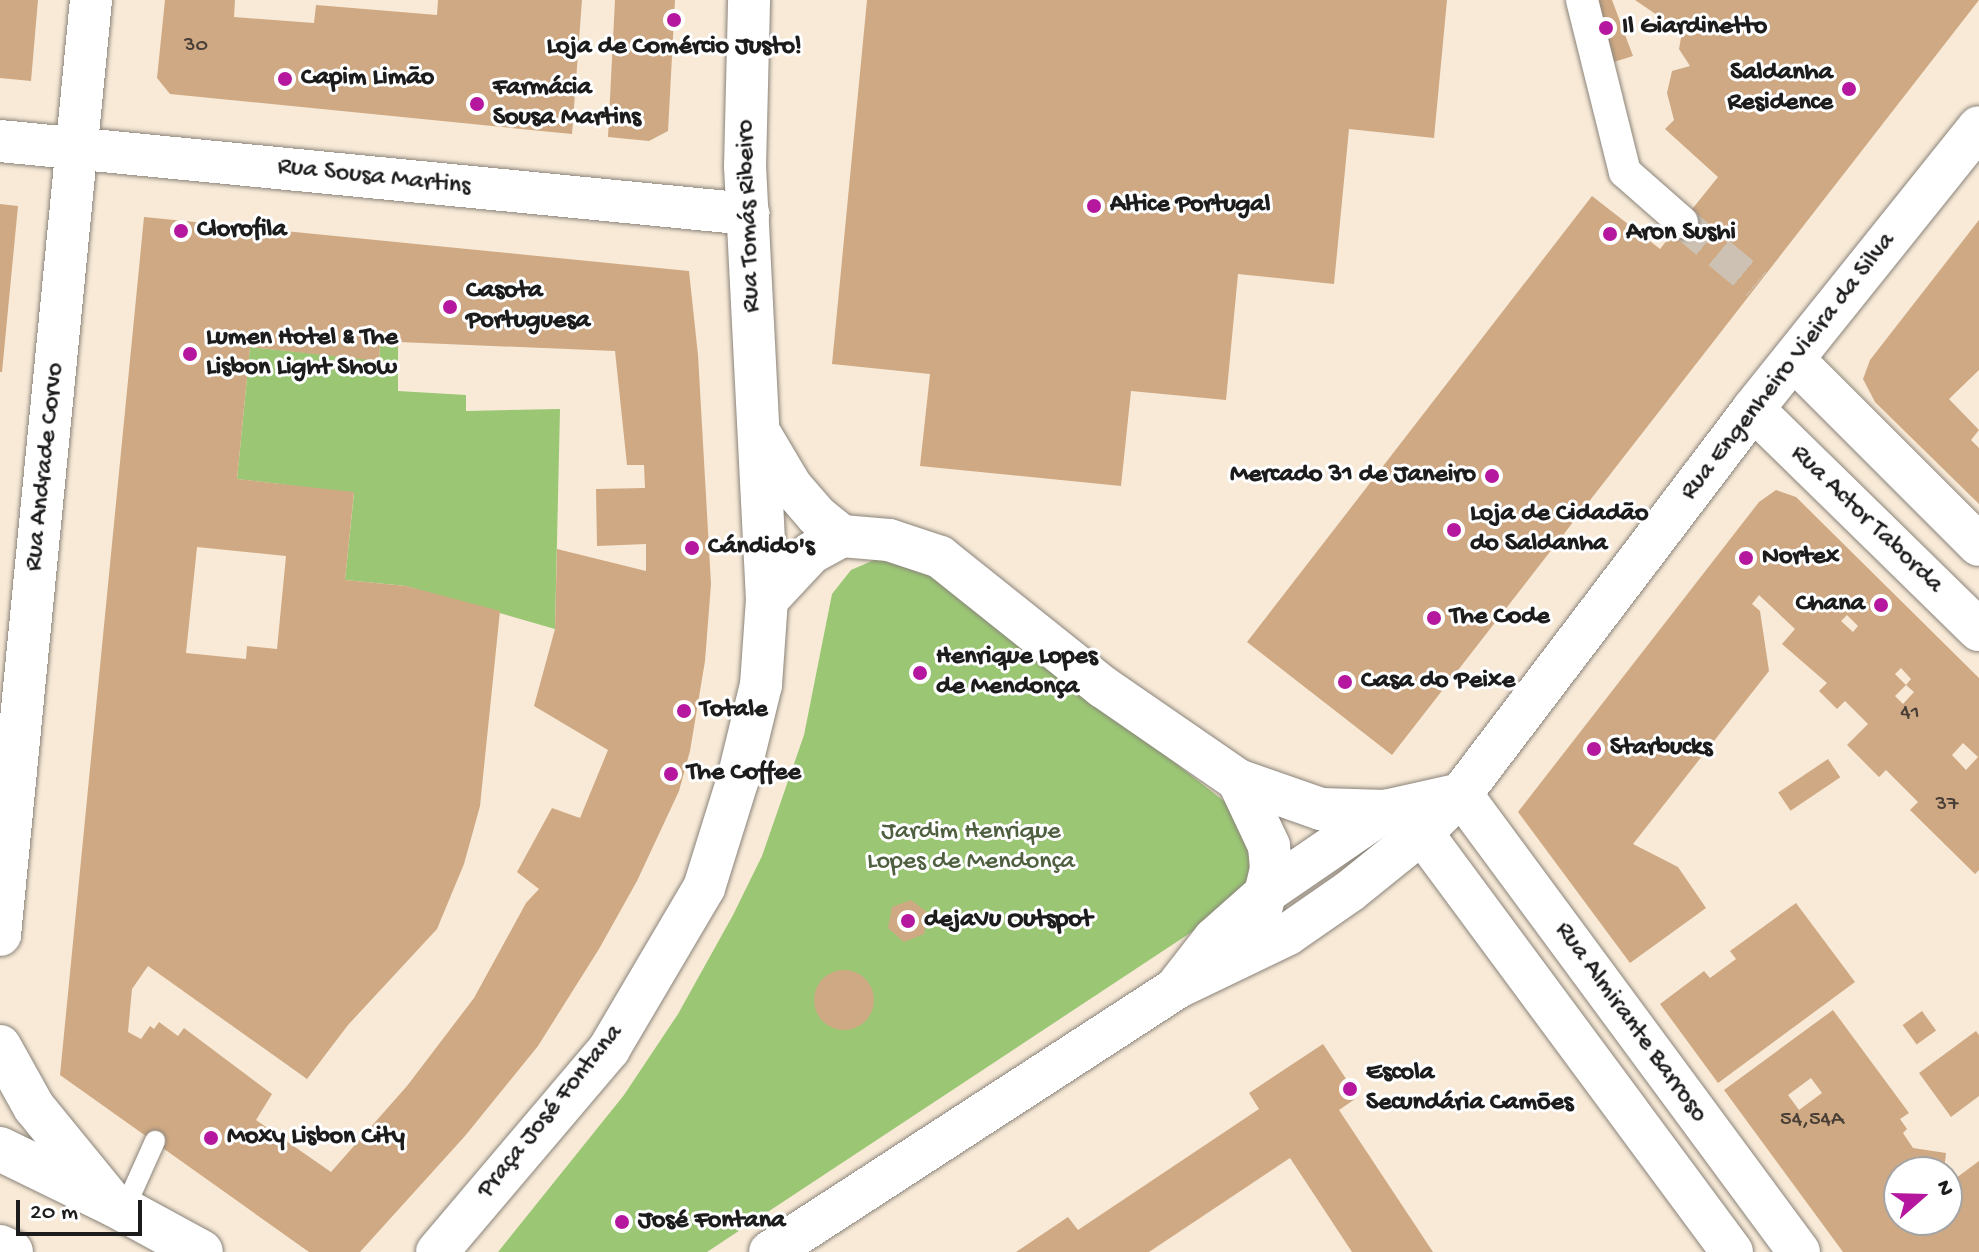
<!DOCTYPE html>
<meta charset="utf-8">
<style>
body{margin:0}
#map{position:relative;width:1979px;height:1252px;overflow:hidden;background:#f8ead7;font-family:"Gochi Hand",sans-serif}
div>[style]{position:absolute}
.green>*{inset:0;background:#9bc775}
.building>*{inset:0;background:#cfa983;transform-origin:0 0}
.round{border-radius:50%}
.pedestrian-tunnel>*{height:32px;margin-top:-16px;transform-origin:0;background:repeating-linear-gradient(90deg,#ccc1b2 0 32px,transparent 0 48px)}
.roads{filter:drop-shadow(0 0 2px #8a837a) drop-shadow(0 0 2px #8a837a)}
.service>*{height:20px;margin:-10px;padding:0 10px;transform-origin:10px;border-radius:10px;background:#fff}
.pedestrian>*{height:32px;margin:-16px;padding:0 16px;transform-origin:16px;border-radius:16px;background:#fff}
.minor>*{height:42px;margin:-21px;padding:0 21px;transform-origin:21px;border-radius:21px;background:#fff}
.tertiary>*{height:44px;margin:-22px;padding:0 22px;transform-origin:22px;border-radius:22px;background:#fff}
.dots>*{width:22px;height:22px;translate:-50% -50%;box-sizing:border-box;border:4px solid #fff;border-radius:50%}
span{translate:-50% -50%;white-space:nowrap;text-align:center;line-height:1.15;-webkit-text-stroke:6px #fff;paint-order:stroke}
.number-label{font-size:22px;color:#493f36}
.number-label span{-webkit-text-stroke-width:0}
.poi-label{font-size:26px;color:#1c1c1c;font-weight:700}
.left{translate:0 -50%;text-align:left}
.right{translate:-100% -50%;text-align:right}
.street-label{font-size:26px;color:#1c1c1c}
.park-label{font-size:26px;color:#4f6040}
.north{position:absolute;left:1883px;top:1156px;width:80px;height:80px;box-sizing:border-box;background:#fff;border:2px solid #a4a4a4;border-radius:50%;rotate:70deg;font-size:22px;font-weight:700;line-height:32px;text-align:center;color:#1c1c1c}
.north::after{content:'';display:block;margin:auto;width:28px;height:36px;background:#b5179e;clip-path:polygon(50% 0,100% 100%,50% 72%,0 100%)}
.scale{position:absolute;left:16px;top:1200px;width:126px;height:36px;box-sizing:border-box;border:4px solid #1c1c1c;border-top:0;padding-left:10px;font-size:24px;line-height:28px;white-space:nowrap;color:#1c1c1c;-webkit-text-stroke:6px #fff;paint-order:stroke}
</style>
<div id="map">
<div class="green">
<i style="clip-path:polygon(380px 346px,398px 347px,398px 391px,466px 395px,466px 411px,560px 409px,555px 629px,406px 586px,345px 580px,354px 493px,237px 479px,250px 347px,379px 360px)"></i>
<i style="clip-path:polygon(881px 557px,927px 569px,1238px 812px,1253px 849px,1247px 883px,1225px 910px,707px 1252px,498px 1252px,624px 1095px,678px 1014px,733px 915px,762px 856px,804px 735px,832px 594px,851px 570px)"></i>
</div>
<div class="building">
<i style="clip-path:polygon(0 0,38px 0,31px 81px,0 78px)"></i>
<i style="clip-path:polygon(165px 0,235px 0,234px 17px,314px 23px,316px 5px,437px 15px,438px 0,582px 0,572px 134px,170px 94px,157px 78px)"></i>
<i style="clip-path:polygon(615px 0,675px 0,668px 131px,649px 141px,608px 137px)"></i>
<i style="clip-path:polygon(867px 0,1447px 0,1434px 138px,1349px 129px,1334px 284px,1238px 274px,1226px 400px,1131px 391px,1121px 486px,920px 466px,930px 374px,832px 364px)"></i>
<i style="clip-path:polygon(1582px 0,1612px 0,1633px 56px,1598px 67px)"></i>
<i style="clip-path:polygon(1635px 0,1979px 0,1392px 755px,1247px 642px,1592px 196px,1660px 249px,1718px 177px,1665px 129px,1674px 120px,1667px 93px,1672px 71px,1690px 66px,1679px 49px,1682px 32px)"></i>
<i style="clip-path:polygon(0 204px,18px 206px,2px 372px,0 372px)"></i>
<i style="clip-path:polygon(evenodd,144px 217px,689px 271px,698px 355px,711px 584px,705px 661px,690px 751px,679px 791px,637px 881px,599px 949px,538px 1046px,465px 1136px,360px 1252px,309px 1252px,60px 1075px,144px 217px,399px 342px,615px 351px,627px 465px,644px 465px,645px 488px,596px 489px,597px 546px,646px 544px,646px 571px,557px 549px,555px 629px,534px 706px,608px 750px,580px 818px,552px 808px,517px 872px,539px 889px,526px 903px,474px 998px,407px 1086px,331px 1172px,256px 1120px,272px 1094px,184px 1028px,178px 1036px,159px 1022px,154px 1029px,150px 1026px,141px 1039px,128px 1032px,132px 989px,148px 966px,307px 1079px,348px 1025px,437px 929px,464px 864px,480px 806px,500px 611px,406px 586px,345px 580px,354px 492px,237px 479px,250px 347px,379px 361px,380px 346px,398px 347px,399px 342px,144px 217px,197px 547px,286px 556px,277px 649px,247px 646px,246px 659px,186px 653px,197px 547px)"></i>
<i style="clip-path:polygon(1979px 220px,1979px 370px,1949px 399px,1979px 430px,1971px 440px,1979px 448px,1979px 504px,1875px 402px,1863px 379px,1870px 360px)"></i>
<i style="clip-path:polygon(evenodd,1776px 490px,1796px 497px,1979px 678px,1979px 870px,1975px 874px,1910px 810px,1918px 802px,1886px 770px,1879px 777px,1847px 745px,1868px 724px,1845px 701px,1837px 709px,1819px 691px,1827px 683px,1782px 644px,1795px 629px,1759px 595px,1752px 604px,1760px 611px,1769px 671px,1633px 844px,1678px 867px,1706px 908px,1630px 963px,1518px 812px,1759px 502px,1776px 490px,1847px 615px,1858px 626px,1853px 632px,1841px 621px,1847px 615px,1776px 490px,1901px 668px,1911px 679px,1906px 685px,1914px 692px,1903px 704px,1895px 696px,1906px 685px,1895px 674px,1901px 668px,1776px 490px,1963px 743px,1978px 757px,1966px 770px,1952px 755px,1963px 743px)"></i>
<i style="left:1828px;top:759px;width:22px;height:60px;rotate:56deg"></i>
<i style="clip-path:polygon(911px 900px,928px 913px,924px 934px,904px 942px,888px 928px,892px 907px)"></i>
<i style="clip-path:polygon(1796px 903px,1855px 982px,1718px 1083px,1660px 1004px,1704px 971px,1710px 978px,1736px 959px,1730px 951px)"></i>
<i class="round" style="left:814px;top:970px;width:60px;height:60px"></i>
<i style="clip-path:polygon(evenodd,1833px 1010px,1909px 1113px,1900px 1119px,1907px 1129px,1903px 1133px,1913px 1148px,1946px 1153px,1944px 1172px,1899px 1172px,1899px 1220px,1947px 1220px,1947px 1175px,1952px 1181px,1979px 1161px,1979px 1252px,1843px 1252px,1724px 1090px,1833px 1010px,1811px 1078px,1822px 1093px,1799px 1110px,1788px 1095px,1811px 1078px)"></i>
<i style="left:1922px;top:1011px;width:24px;height:24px;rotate:54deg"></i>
<i style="clip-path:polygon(1976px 1031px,1979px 1035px,1979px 1096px,1951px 1117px,1919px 1073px)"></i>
<i style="clip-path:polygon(1323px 1044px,1358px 1097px,1339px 1110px,1433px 1252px,1352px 1252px,1290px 1158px,1149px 1252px,1016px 1252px,1068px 1217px,1078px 1230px,1259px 1109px,1249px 1093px)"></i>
</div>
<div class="pedestrian-tunnel">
<i style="left:1682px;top:222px;width:97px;rotate:40deg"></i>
</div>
<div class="roads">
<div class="service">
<i style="left:124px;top:1210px;width:76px;rotate:-65.8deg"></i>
</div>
<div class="pedestrian">
<i style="left:1582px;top:0;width:177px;rotate:76deg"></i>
<i style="left:1625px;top:172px;width:76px;rotate:41.3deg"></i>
</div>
<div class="minor">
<i style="left:0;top:141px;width:752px;rotate:5.57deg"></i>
<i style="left:1795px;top:361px;width:260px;rotate:45deg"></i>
<i style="left:1753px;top:409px;width:316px;rotate:44.4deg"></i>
<i style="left:762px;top:437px;width:57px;rotate:59.4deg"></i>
<i style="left:791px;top:486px;width:40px;rotate:49deg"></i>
<i style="left:817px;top:516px;width:32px;rotate:39deg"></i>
<i style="left:767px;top:600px;width:64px;rotate:-46.9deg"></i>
<i style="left:811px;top:553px;width:35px;rotate:-29deg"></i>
<i style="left:842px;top:536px;width:47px;rotate:4.9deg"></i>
<i style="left:889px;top:540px;width:54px;rotate:18.4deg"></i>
<i style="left:940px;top:557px;width:208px;rotate:38.6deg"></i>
<i style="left:1103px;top:687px;width:164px;rotate:34.6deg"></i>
<i style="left:1238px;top:780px;width:88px;rotate:19.3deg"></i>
<i style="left:1321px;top:809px;width:64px;rotate:1.8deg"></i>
<i style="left:1385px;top:811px;width:78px;rotate:-12.6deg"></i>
<i style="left:1238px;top:780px;width:73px;rotate:64.8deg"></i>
<i style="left:1269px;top:846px;width:23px;rotate:85deg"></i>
<i style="left:1271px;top:869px;width:42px;rotate:103.7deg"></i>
<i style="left:1461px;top:794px;width:569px;rotate:53.57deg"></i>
<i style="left:1422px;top:833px;width:521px;rotate:53.5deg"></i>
<i style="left:0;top:935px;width:939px;rotate:-84.44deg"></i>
<i style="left:1179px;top:984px;width:57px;rotate:-52.1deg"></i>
<i style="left:1214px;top:939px;width:72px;rotate:-41.6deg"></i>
<i style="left:1268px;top:891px;width:142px;rotate:-34.4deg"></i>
<i style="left:0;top:1046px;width:70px;rotate:60.9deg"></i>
<i style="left:34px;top:1107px;width:125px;rotate:50.8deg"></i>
<i style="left:437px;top:1252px;width:266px;rotate:-49.7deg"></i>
<i style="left:609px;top:1049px;width:187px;rotate:-59.5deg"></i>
<i style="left:704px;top:888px;width:114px;rotate:-72.7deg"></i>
<i style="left:738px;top:779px;width:97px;rotate:-76.3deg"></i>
<i style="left:761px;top:685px;width:85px;rotate:-86deg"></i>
<i style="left:767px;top:600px;width:434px;rotate:-92.9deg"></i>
<i style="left:745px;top:167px;width:167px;rotate:-88.6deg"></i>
<i style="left:770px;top:1252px;width:484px;rotate:-33deg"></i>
<i style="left:1176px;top:988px;width:124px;rotate:-25.7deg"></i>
<i style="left:1288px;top:934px;width:75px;rotate:-34.7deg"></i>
<i style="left:1350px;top:891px;width:92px;rotate:-38.9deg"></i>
<i style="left:1422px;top:833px;width:55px;rotate:-45deg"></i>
<i style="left:1461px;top:794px;width:483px;rotate:-52.8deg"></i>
<i style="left:1753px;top:409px;width:361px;rotate:-51.3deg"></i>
</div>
<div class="tertiary">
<i style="left:0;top:1149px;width:126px;rotate:26deg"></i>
<i style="left:113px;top:1204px;width:100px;rotate:28.6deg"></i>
<i style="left:0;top:1247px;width:12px;rotate:24deg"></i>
</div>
</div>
<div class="dots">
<i style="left:674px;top:20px;background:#b5179e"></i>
<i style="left:1606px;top:28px;background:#b5179e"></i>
<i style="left:285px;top:79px;background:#b5179e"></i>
<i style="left:1849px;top:89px;background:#b5179e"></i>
<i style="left:477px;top:104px;background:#b5179e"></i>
<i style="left:1094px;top:206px;background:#b5179e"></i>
<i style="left:181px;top:231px;background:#b5179e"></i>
<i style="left:1610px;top:234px;background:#b5179e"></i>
<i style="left:450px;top:307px;background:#b5179e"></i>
<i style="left:190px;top:354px;background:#b5179e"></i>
<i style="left:1492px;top:476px;background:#b5179e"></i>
<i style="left:1454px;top:530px;background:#b5179e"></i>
<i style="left:692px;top:548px;background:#b5179e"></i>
<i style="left:1746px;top:558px;background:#b5179e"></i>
<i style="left:1881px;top:605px;background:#b5179e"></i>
<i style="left:1434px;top:618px;background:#b5179e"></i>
<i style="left:920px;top:673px;background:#b5179e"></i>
<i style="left:1345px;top:682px;background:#b5179e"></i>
<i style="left:684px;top:711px;background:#b5179e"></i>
<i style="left:1594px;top:749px;background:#b5179e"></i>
<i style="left:671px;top:774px;background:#b5179e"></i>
<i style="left:908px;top:921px;background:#b5179e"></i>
<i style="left:1350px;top:1089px;background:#b5179e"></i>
<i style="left:211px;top:1138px;background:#b5179e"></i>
<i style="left:622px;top:1222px;background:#b5179e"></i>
</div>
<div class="number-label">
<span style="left:196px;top:47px">30</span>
<span style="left:1910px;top:714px">41</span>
<span style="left:1947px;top:806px">37</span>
<span style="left:1812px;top:1121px">54,54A</span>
</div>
<div class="poi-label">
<span class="left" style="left:1622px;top:28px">Il Giardinetto</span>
<span style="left:674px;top:48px">Loja de Comércio Justo!</span>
<span class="right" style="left:1833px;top:89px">Saldanha<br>Residence</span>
<span class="left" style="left:301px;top:79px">Capim Limão</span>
<span class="left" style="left:493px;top:104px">Farmácia<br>Sousa Martins</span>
<span class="left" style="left:1110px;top:206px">Altice Portugal</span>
<span class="left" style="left:197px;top:231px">Clorofila</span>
<span class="left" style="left:1626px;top:234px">Aron Sushi</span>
<span class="left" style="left:466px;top:307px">Casota<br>Portuguesa</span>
<span class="left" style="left:206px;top:354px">Lumen Hotel &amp; The<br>Lisbon Light Show</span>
<span class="right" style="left:1476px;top:476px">Mercado 31 de Janeiro</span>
<span class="left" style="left:1470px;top:530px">Loja de Cidadão<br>do Saldanha</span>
<span class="left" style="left:708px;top:548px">Cándido's</span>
<span class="left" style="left:1762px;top:558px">Nortex</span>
<span class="right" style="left:1865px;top:605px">Chana</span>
<span class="left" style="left:1450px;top:618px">The Code</span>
<span class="left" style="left:936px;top:673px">Henrique Lopes<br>de Mendonça</span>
<span class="left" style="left:1361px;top:682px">Casa do Peixe</span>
<span class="left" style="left:700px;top:711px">Totale</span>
<span class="left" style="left:1610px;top:749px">Starbucks</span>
<span class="left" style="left:687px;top:774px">The Coffee</span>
<span class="left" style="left:924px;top:921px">dejaVu Outspot</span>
<span class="left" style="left:1366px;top:1089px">Escola<br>Secundária Camões</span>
<span class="left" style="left:227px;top:1138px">Moxy Lisbon City</span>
<span class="left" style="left:638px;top:1222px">José Fontana</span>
</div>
<div class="street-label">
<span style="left:374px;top:178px;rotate:6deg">Rua Sousa Martins</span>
<span style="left:750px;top:216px;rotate:-92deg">Rua Tomás Ribeiro</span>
<span style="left:1789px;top:367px;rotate:-52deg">Rua Engenheiro Vieira da Silva</span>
<span style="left:46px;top:467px;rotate:-84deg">Rua Andrade Corvo</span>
<span style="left:1866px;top:520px;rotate:44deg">Rua Actor Taborda</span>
<span style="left:1630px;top:1023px;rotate:54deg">Rua Almirante Barroso</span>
<span style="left:551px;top:1112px;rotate:-51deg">Praça José Fontana</span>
</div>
<div class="park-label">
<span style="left:971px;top:848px">Jardim Henrique<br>Lopes de Mendonça</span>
</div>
<div class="north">N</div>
<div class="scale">20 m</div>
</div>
